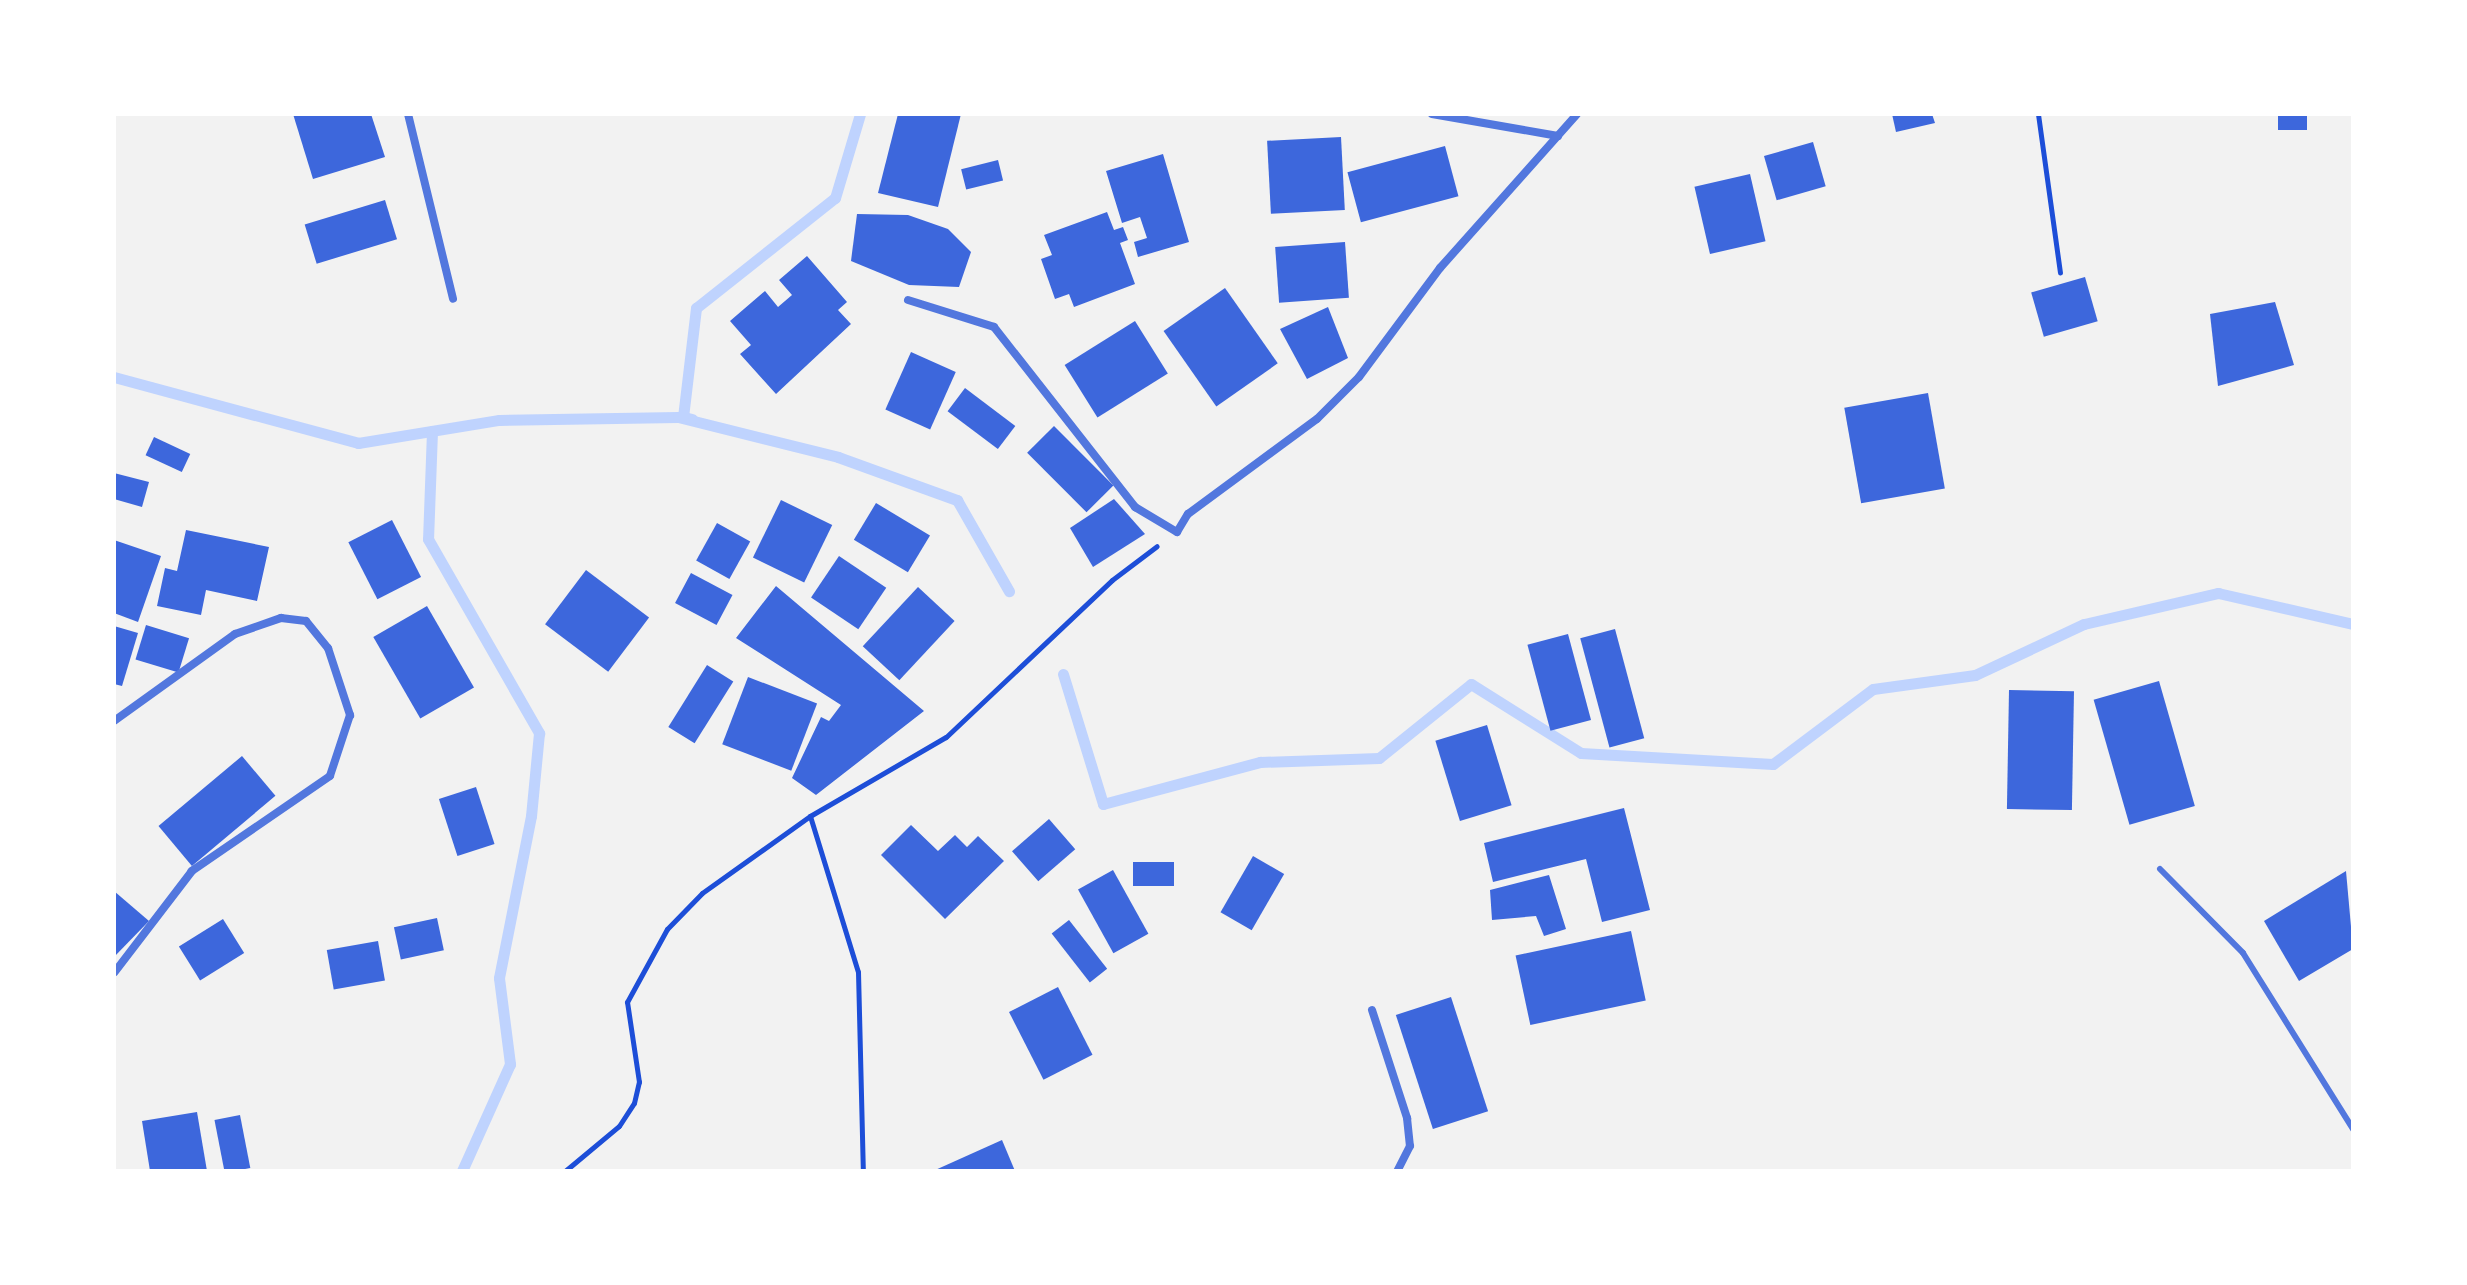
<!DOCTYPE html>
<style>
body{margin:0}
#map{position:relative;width:2467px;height:1285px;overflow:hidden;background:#f2f2f2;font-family:"Alegreya Sans",sans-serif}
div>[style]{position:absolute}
.stream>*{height:11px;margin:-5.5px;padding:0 5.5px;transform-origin:5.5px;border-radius:5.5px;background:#bfd3fe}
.building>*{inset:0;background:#3d67dc;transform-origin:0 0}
.path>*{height:5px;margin:-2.5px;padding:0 2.5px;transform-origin:2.5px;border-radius:2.5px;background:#1d4ed8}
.service>*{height:6px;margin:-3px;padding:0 3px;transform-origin:3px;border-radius:3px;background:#5277de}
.minor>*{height:8px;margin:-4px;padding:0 4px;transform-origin:4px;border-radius:4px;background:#5277de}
span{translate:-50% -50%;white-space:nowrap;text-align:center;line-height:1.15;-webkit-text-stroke:6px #fff;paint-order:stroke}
.frame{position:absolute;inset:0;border:116px solid #fff;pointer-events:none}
</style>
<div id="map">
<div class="stream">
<i style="left:114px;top:377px;width:253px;rotate:15.1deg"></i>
<i style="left:358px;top:443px;width:143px;rotate:-9.3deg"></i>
<i style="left:499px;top:420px;width:179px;rotate:-1deg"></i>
<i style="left:678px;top:417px;width:165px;rotate:14deg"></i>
<i style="left:838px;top:457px;width:127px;rotate:19.9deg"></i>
<i style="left:957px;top:500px;width:105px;rotate:60.3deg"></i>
<i style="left:692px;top:419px;width:9px;rotate:-167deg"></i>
<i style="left:683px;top:417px;width:110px;rotate:-83.2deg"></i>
<i style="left:696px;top:308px;width:177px;rotate:-38.4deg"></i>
<i style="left:835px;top:198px;width:88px;rotate:-73.4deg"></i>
<i style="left:432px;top:431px;width:108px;rotate:92.1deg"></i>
<i style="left:428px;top:539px;width:224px;rotate:60.2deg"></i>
<i style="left:539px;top:733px;width:83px;rotate:95.5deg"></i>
<i style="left:531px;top:816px;width:165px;rotate:101.2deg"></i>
<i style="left:499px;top:978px;width:87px;rotate:82.7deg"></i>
<i style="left:510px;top:1064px;width:117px;rotate:114.2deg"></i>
<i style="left:1063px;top:674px;width:136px;rotate:72.9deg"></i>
<i style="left:1103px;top:804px;width:163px;rotate:-15deg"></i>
<i style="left:1260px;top:762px;width:119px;rotate:-1.9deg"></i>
<i style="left:1379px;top:758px;width:118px;rotate:-38.8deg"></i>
<i style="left:1471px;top:684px;width:130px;rotate:32.1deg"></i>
<i style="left:1581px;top:753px;width:192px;rotate:3.3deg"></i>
<i style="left:1773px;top:764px;width:125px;rotate:-36.9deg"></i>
<i style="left:1873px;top:689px;width:103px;rotate:-7.8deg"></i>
<i style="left:1975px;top:675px;width:120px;rotate:-25.1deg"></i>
<i style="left:2084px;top:624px;width:138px;rotate:-13deg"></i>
<i style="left:2218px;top:593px;width:139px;rotate:12.9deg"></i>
</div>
<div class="building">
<i style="clip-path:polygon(293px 114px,371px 114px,385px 157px,313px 179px)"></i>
<i style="clip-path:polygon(898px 114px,961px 114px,938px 207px,878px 193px)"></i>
<i style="clip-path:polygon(1892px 114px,1932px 114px,1935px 123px,1896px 132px)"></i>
<i style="left:2278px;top:114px;width:29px;height:16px"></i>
<i style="left:1341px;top:137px;width:73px;height:74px;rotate:87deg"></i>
<i style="left:1813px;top:142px;width:46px;height:51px;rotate:74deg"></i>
<i style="left:1445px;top:146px;width:52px;height:101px;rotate:75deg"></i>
<i style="clip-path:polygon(1163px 154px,1189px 242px,1138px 257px,1134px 242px,1147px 238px,1140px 217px,1122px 223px,1106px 171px)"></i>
<i style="left:998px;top:160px;width:21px;height:38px;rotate:76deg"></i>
<i style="left:1750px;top:174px;width:69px;height:57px;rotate:77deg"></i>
<i style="left:385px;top:200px;width:41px;height:84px;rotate:73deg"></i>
<i style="clip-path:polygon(1107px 212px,1114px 230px,1123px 227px,1128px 240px,1120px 243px,1135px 284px,1074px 307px,1069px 294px,1055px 299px,1041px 259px,1052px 255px,1044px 235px)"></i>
<i style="clip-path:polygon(857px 214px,908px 215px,948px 229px,971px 252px,959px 287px,909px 285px,851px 261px)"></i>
<i style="left:1345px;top:242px;width:56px;height:70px;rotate:86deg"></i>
<i style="clip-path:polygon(807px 256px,847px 302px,838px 310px,851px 324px,776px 394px,740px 354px,751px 345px,730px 321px,765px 291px,778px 307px,792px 295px,779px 280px)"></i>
<i style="left:2085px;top:277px;width:46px;height:56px;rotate:74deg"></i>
<i style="left:1225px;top:288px;width:92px;height:75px;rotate:55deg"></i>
<i style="clip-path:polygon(2275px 302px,2294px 365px,2218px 386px,2210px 314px)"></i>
<i style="clip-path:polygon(1328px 307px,1348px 358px,1307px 379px,1280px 329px)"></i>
<i style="left:1135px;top:321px;width:62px;height:83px;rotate:58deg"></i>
<i style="left:911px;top:352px;width:49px;height:63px;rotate:24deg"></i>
<i style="left:965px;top:388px;width:63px;height:29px;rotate:37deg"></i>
<i style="left:1928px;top:393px;width:97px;height:85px;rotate:80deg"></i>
<i style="left:1054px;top:426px;width:84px;height:38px;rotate:45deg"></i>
<i style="left:154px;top:437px;width:40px;height:20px;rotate:25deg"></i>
<i style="clip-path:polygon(114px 473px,149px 482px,142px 507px,114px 499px)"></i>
<i style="clip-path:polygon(1114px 499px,1145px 534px,1093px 567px,1070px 528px)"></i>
<i style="left:781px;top:500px;width:57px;height:64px;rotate:26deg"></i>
<i style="left:876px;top:503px;width:63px;height:43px;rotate:31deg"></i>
<i style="left:392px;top:520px;width:64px;height:49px;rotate:63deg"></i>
<i style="left:717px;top:523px;width:38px;height:43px;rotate:29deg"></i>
<i style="clip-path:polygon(186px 530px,269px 547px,257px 601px,206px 590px,201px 615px,157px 606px,165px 568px,177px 571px)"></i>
<i style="clip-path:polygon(114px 540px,161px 556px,138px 622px,114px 613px)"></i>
<i style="left:839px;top:556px;width:57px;height:50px;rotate:34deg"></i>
<i style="left:586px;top:570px;width:79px;height:68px;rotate:37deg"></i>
<i style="left:691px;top:573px;width:47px;height:34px;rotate:28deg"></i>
<i style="clip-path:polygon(776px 586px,924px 711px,816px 795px,792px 778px,821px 717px,829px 721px,841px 705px,736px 638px)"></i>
<i style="left:918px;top:587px;width:50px;height:81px;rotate:43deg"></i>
<i style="left:427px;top:606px;width:94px;height:62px;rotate:60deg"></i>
<i style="left:146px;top:625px;width:45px;height:36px;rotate:17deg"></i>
<i style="clip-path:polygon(114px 626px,138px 633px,122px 686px,114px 684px)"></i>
<i style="left:1615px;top:629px;width:113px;height:36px;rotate:75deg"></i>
<i style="left:1568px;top:634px;width:89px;height:42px;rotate:75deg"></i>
<i style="left:707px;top:665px;width:31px;height:73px;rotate:32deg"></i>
<i style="left:748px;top:677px;width:74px;height:72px;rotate:21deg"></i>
<i style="left:2159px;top:681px;width:130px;height:68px;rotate:74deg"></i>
<i style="left:2009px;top:690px;width:65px;height:119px;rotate:1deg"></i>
<i style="left:1487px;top:725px;width:84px;height:54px;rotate:73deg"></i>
<i style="left:242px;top:756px;width:52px;height:109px;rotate:50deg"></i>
<i style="left:476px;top:787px;width:60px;height:39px;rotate:72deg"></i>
<i style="clip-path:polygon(1624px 808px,1650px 910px,1602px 922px,1586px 859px,1493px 882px,1484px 843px)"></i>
<i style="left:1049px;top:819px;width:40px;height:49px;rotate:49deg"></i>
<i style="clip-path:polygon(911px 825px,938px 851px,955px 835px,967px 847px,978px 836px,1004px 861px,945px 919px,881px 855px)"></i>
<i style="left:1253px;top:856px;width:36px;height:65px;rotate:30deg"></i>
<i style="left:1133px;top:862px;width:41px;height:24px"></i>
<i style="left:1113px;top:870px;width:73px;height:40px;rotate:61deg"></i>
<i style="clip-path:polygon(2346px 871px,2353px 949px,2299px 981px,2264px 921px)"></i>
<i style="clip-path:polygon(1549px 875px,1566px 929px,1544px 936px,1536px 916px,1492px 920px,1490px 890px)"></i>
<i style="clip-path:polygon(114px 891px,149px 921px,114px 957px)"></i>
<i style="left:437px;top:918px;width:33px;height:44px;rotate:78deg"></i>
<i style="left:223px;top:919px;width:40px;height:52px;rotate:58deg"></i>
<i style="left:1069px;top:920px;width:62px;height:22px;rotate:52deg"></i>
<i style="left:1631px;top:931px;width:71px;height:118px;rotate:78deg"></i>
<i style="left:378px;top:941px;width:40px;height:52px;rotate:80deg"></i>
<i style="left:1058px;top:987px;width:76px;height:55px;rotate:63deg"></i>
<i style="left:1451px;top:997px;width:120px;height:58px;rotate:72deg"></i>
<i style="clip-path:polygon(197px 1112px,207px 1171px,150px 1171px,142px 1121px)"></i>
<i style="left:240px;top:1115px;width:54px;height:26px;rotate:79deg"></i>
<i style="clip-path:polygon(1002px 1140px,1015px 1171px,933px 1171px)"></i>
</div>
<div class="path">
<i style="left:2038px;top:114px;width:160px;rotate:82.1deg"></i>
<i style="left:810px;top:816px;width:163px;rotate:72.9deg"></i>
<i style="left:858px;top:972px;width:199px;rotate:88.6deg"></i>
<i style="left:565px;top:1171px;width:70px;rotate:-39.8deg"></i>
<i style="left:619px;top:1126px;width:27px;rotate:-57deg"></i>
<i style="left:634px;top:1103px;width:22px;rotate:-77deg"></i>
<i style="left:639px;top:1082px;width:81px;rotate:-98.5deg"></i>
<i style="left:627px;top:1002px;width:83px;rotate:-61.3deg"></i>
<i style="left:667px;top:929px;width:50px;rotate:-45.8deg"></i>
<i style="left:702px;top:893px;width:133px;rotate:-35.5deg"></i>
<i style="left:810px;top:816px;width:157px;rotate:-30.2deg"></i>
<i style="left:946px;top:737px;width:228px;rotate:-43.4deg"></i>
<i style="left:1112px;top:580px;width:56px;rotate:-37.1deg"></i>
</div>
<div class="service">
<i style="left:2160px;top:869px;width:118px;rotate:45.3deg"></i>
<i style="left:2243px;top:953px;width:208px;rotate:58deg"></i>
</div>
<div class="minor">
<i style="left:408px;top:114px;width:190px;rotate:76.3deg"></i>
<i style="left:1432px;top:114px;width:128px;rotate:9.9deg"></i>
<i style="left:908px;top:300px;width:90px;rotate:17.4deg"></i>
<i style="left:994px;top:327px;width:229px;rotate:51.9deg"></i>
<i style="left:1135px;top:507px;width:49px;rotate:30.8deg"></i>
<i style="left:1177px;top:532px;width:21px;rotate:-59deg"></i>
<i style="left:1188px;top:514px;width:160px;rotate:-36.4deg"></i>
<i style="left:1317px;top:419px;width:59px;rotate:-45deg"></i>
<i style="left:1359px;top:377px;width:136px;rotate:-53.4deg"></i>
<i style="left:1440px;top:268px;width:206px;rotate:-48.3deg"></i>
<i style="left:114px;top:721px;width:149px;rotate:-35.7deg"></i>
<i style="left:235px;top:634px;width:49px;rotate:-19.2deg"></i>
<i style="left:281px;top:618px;width:25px;rotate:7deg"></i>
<i style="left:306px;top:621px;width:35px;rotate:51deg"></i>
<i style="left:328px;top:648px;width:71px;rotate:71.8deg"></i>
<i style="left:350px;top:715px;width:64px;rotate:108.2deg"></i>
<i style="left:330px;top:776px;width:168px;rotate:145.5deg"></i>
<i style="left:192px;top:871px;width:128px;rotate:127.4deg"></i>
<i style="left:1372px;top:1010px;width:114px;rotate:72deg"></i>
<i style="left:1407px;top:1118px;width:28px;rotate:84deg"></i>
<i style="left:1410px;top:1146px;width:28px;rotate:117deg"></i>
</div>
<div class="frame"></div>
</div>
